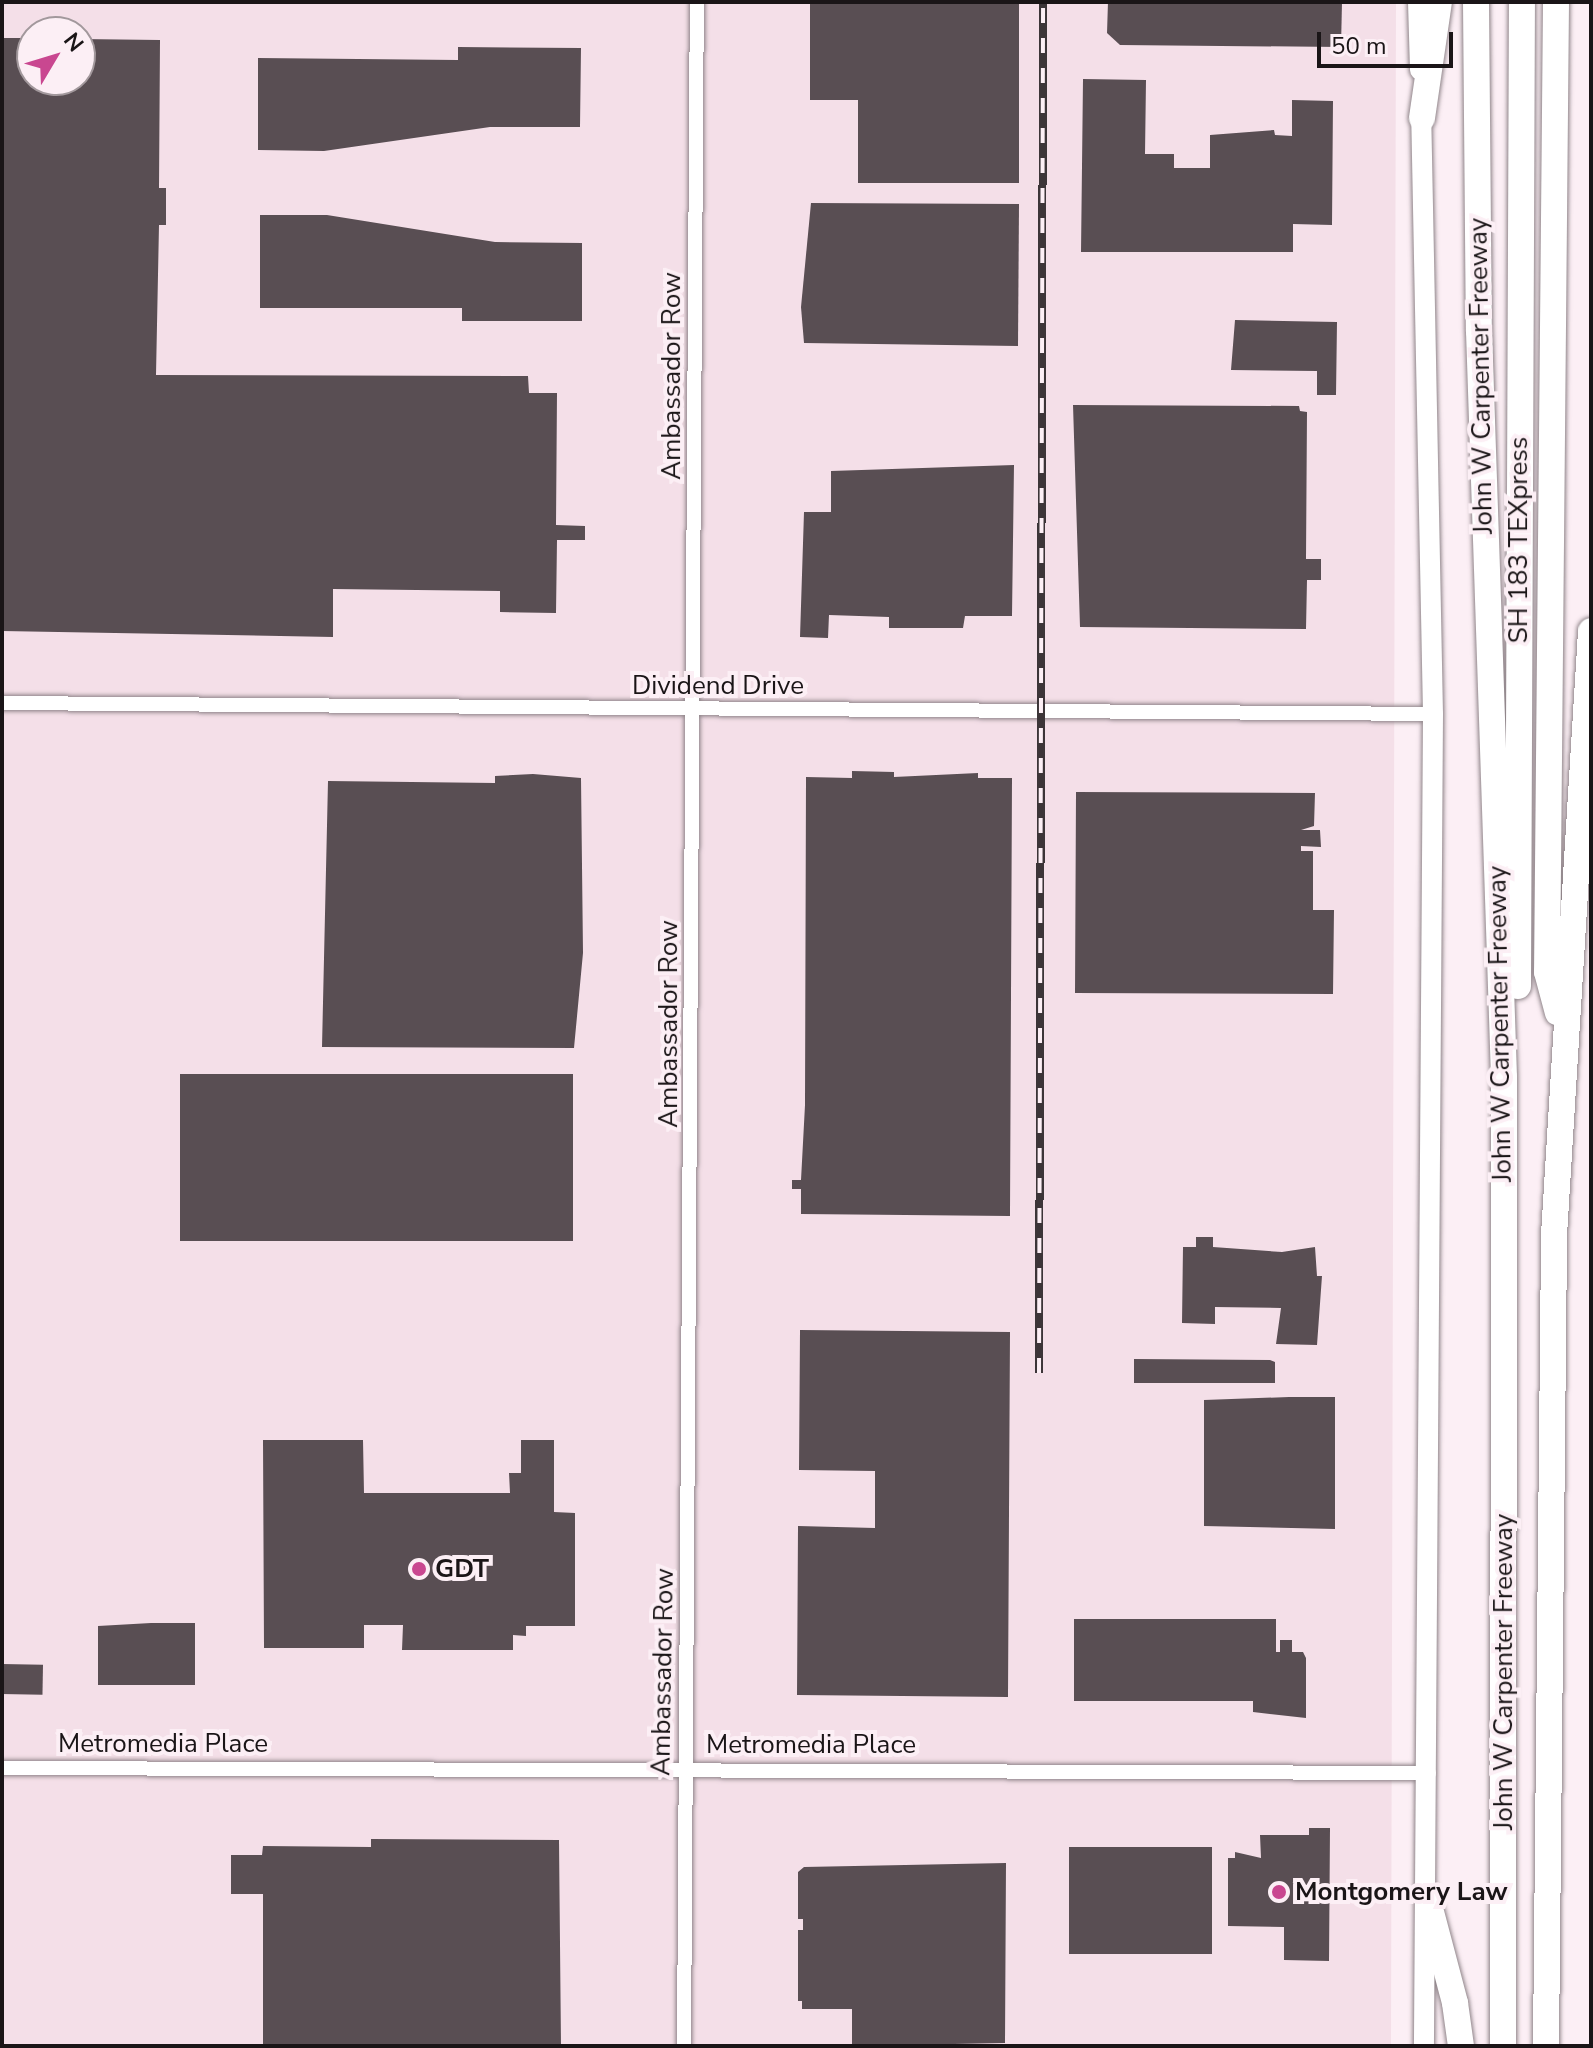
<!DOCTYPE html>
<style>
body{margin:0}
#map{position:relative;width:1593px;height:2048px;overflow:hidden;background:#fceff5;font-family:"Nunito Sans",sans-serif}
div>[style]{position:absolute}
.built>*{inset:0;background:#f4dfe8}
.building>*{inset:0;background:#594e53;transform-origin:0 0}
.roads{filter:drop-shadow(0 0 2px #90858a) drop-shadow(0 0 2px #90858a)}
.minor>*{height:14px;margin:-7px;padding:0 7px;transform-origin:7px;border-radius:7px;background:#fff}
.secondary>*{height:20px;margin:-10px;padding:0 10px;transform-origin:10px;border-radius:10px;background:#fff}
.motorway>*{height:26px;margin:-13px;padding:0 13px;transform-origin:13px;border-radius:13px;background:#fff}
.rail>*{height:8px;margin-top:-4px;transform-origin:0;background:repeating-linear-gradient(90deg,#fceff5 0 15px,#3c3538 0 30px);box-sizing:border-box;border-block:2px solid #3c3538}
.dots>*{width:22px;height:22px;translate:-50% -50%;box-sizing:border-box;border:4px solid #fceff5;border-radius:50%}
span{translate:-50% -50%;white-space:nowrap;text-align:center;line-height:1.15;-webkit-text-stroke:8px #fceff5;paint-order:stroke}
.street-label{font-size:26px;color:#1a1517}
.poi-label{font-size:26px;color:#1a1517;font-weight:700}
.left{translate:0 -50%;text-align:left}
.frame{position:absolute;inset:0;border:4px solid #1a1517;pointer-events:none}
.north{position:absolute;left:16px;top:16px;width:80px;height:80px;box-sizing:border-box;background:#fceff5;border:2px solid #a2989c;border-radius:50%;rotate:52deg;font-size:22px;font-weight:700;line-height:32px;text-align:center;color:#1a1517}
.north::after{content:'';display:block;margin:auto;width:28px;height:36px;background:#c94790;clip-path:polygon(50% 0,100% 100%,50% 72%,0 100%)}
.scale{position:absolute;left:1317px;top:32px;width:136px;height:36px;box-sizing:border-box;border:4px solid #1a1517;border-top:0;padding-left:10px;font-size:24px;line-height:28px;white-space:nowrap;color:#1a1517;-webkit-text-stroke:6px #fceff5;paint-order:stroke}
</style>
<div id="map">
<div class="built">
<i style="clip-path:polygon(evenodd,2px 2px,1396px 2px,1391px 2046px,2px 2046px,2px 2px,32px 32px,80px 32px,80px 80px,32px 80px,32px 32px)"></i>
</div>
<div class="building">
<i style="clip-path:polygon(810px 2px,1019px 2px,1019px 183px,858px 183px,858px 100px,810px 100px)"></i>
<i style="clip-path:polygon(1108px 2px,1342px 2px,1341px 47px,1120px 45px,1107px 33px)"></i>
<i style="clip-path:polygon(2px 38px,32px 38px,32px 80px,80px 80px,80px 39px,160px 40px,159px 188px,166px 188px,166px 225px,159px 225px,156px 375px,528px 376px,529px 393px,557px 393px,556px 525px,585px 526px,585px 540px,557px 540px,556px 613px,500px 612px,500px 591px,333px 589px,333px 637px,2px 631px)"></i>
<i style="clip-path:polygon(458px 47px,581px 48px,580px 127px,490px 127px,324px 151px,258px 150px,258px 58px,458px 60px)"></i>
<i style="clip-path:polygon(1083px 79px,1146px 80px,1145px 154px,1174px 154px,1174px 168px,1210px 168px,1210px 135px,1274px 130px,1275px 135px,1292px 136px,1292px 100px,1333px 101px,1332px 225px,1293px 224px,1293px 252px,1081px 252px)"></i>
<i style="clip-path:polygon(811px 203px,1019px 204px,1018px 346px,804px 343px,801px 307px)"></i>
<i style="clip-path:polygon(260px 215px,327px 215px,495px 242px,582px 243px,582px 321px,462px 321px,462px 308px,260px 308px)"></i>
<i style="clip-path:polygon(1235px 320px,1337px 322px,1336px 395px,1317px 395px,1317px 371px,1231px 370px)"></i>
<i style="clip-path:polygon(1073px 405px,1299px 406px,1300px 411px,1307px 412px,1306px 559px,1321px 559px,1321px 580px,1307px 580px,1306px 629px,1080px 627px)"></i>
<i style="clip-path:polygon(1014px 465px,1012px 616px,965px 616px,963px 628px,889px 628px,889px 617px,829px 615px,828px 638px,800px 637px,804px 512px,831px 512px,831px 471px)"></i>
<i style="clip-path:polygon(852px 771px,894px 772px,894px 777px,978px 773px,978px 778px,1012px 778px,1010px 1216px,801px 1214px,801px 1189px,792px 1189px,792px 1180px,801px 1180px,805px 1105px,806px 777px,852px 778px)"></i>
<i style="clip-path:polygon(533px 774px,581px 778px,583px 953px,574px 1048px,322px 1047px,328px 781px,495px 783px,495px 776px)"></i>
<i style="clip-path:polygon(1076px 792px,1315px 793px,1314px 826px,1301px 830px,1320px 830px,1321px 847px,1301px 846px,1301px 851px,1313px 851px,1313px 910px,1334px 910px,1333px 994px,1075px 993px)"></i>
<i style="left:180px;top:1074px;width:393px;height:167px"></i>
<i style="clip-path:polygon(1196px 1237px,1213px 1237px,1213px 1247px,1282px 1252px,1315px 1247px,1317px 1276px,1322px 1276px,1317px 1345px,1276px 1344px,1281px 1308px,1215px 1307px,1215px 1324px,1182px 1323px,1183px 1247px,1196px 1247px)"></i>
<i style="clip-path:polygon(800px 1330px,1010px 1332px,1008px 1697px,797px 1695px,798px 1526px,875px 1528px,875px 1471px,799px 1470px)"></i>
<i style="clip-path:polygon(1134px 1359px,1270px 1360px,1275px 1362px,1275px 1383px,1134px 1383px)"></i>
<i style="clip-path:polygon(1289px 1397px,1335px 1397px,1335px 1529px,1204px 1526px,1204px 1400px)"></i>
<i style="clip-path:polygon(263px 1440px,363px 1440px,364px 1493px,510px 1493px,509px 1473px,521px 1473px,521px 1440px,554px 1440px,554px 1512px,575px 1513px,575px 1626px,526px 1626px,526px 1636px,513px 1635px,513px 1650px,402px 1650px,403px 1625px,364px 1625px,364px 1648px,264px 1648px)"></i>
<i style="clip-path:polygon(1074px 1619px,1276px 1619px,1276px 1652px,1280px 1652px,1280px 1640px,1292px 1640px,1292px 1652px,1303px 1652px,1306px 1658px,1306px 1718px,1253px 1712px,1253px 1701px,1074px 1701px)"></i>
<i style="clip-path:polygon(151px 1623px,195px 1623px,195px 1685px,98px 1685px,98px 1626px)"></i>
<i style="left:2px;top:1664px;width:41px;height:30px;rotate:1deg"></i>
<i style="clip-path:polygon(1309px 1828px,1330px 1828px,1329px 1961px,1284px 1960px,1284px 1927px,1228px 1926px,1228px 1858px,1235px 1858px,1235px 1852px,1261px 1858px,1260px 1835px,1309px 1835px)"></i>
<i style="clip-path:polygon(371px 1839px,559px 1840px,561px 2046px,263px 2046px,263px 1894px,231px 1894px,231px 1855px,262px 1855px,263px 1846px,371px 1847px)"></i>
<i style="left:1069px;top:1847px;width:143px;height:107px"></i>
<i style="clip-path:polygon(1006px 1863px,1005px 2043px,852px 2046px,852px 2009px,802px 2009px,802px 2001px,798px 2001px,798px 1930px,803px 1930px,803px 1919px,798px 1919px,798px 1872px,804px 1867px)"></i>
</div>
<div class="roads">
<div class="minor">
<i style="left:2px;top:703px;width:1431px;rotate:0.44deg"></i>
<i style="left:2px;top:1768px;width:1427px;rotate:0.2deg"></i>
<i style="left:684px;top:2046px;width:2044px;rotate:-89.64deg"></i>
</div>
<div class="secondary">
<i style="left:1418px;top:2px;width:68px;rotate:88.3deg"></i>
<i style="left:1421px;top:106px;width:608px;rotate:88.87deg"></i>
<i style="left:1433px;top:714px;width:1332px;rotate:90.39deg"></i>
</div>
<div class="motorway">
<i style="left:1476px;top:2px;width:329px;rotate:89.5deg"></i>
<i style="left:1479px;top:331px;width:746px;rotate:88.08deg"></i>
<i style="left:1504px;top:1077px;width:969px;rotate:90.06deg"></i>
<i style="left:1556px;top:2px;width:970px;rotate:90.53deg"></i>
<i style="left:1547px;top:972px;width:42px;rotate:75deg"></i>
<i style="left:1422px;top:118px;width:117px;rotate:-81.7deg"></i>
<i style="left:1518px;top:986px;width:984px;rotate:-89.77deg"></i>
<i style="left:1426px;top:1893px;width:114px;rotate:75.2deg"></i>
<i style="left:1455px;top:2003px;width:43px;rotate:82.1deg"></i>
<i style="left:1546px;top:2046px;width:811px;rotate:-89.43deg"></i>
<i style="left:1554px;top:1235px;width:605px;rotate:-86.49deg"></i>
</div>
</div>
<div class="rail">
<i style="left:1039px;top:1373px;width:1371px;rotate:-89.83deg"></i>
</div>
<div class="dots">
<i style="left:419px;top:1569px;background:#c94790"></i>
<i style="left:1279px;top:1892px;background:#c94790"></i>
</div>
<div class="street-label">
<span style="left:672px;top:376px;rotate:-90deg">Ambassador Row</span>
<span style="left:1481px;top:376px;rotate:-91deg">John W Carpenter Freeway</span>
<span style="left:1519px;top:540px;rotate:-90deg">SH 183 TEXpress</span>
<span style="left:718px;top:686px">Dividend Drive</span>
<span style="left:669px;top:1024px;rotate:-90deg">Ambassador Row</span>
<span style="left:1500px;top:1024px;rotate:-91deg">John W Carpenter Freeway</span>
<span style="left:663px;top:1672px;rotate:-89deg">Ambassador Row</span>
<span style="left:1504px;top:1672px;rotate:-90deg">John W Carpenter Freeway</span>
<span style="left:163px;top:1744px">Metromedia Place</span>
<span style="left:811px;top:1745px">Metromedia Place</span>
</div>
<div class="poi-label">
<span class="left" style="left:435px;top:1569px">GDT</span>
<span class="left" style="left:1295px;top:1892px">Montgomery Law</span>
</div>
<div class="frame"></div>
<div class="north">N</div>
<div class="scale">50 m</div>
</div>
